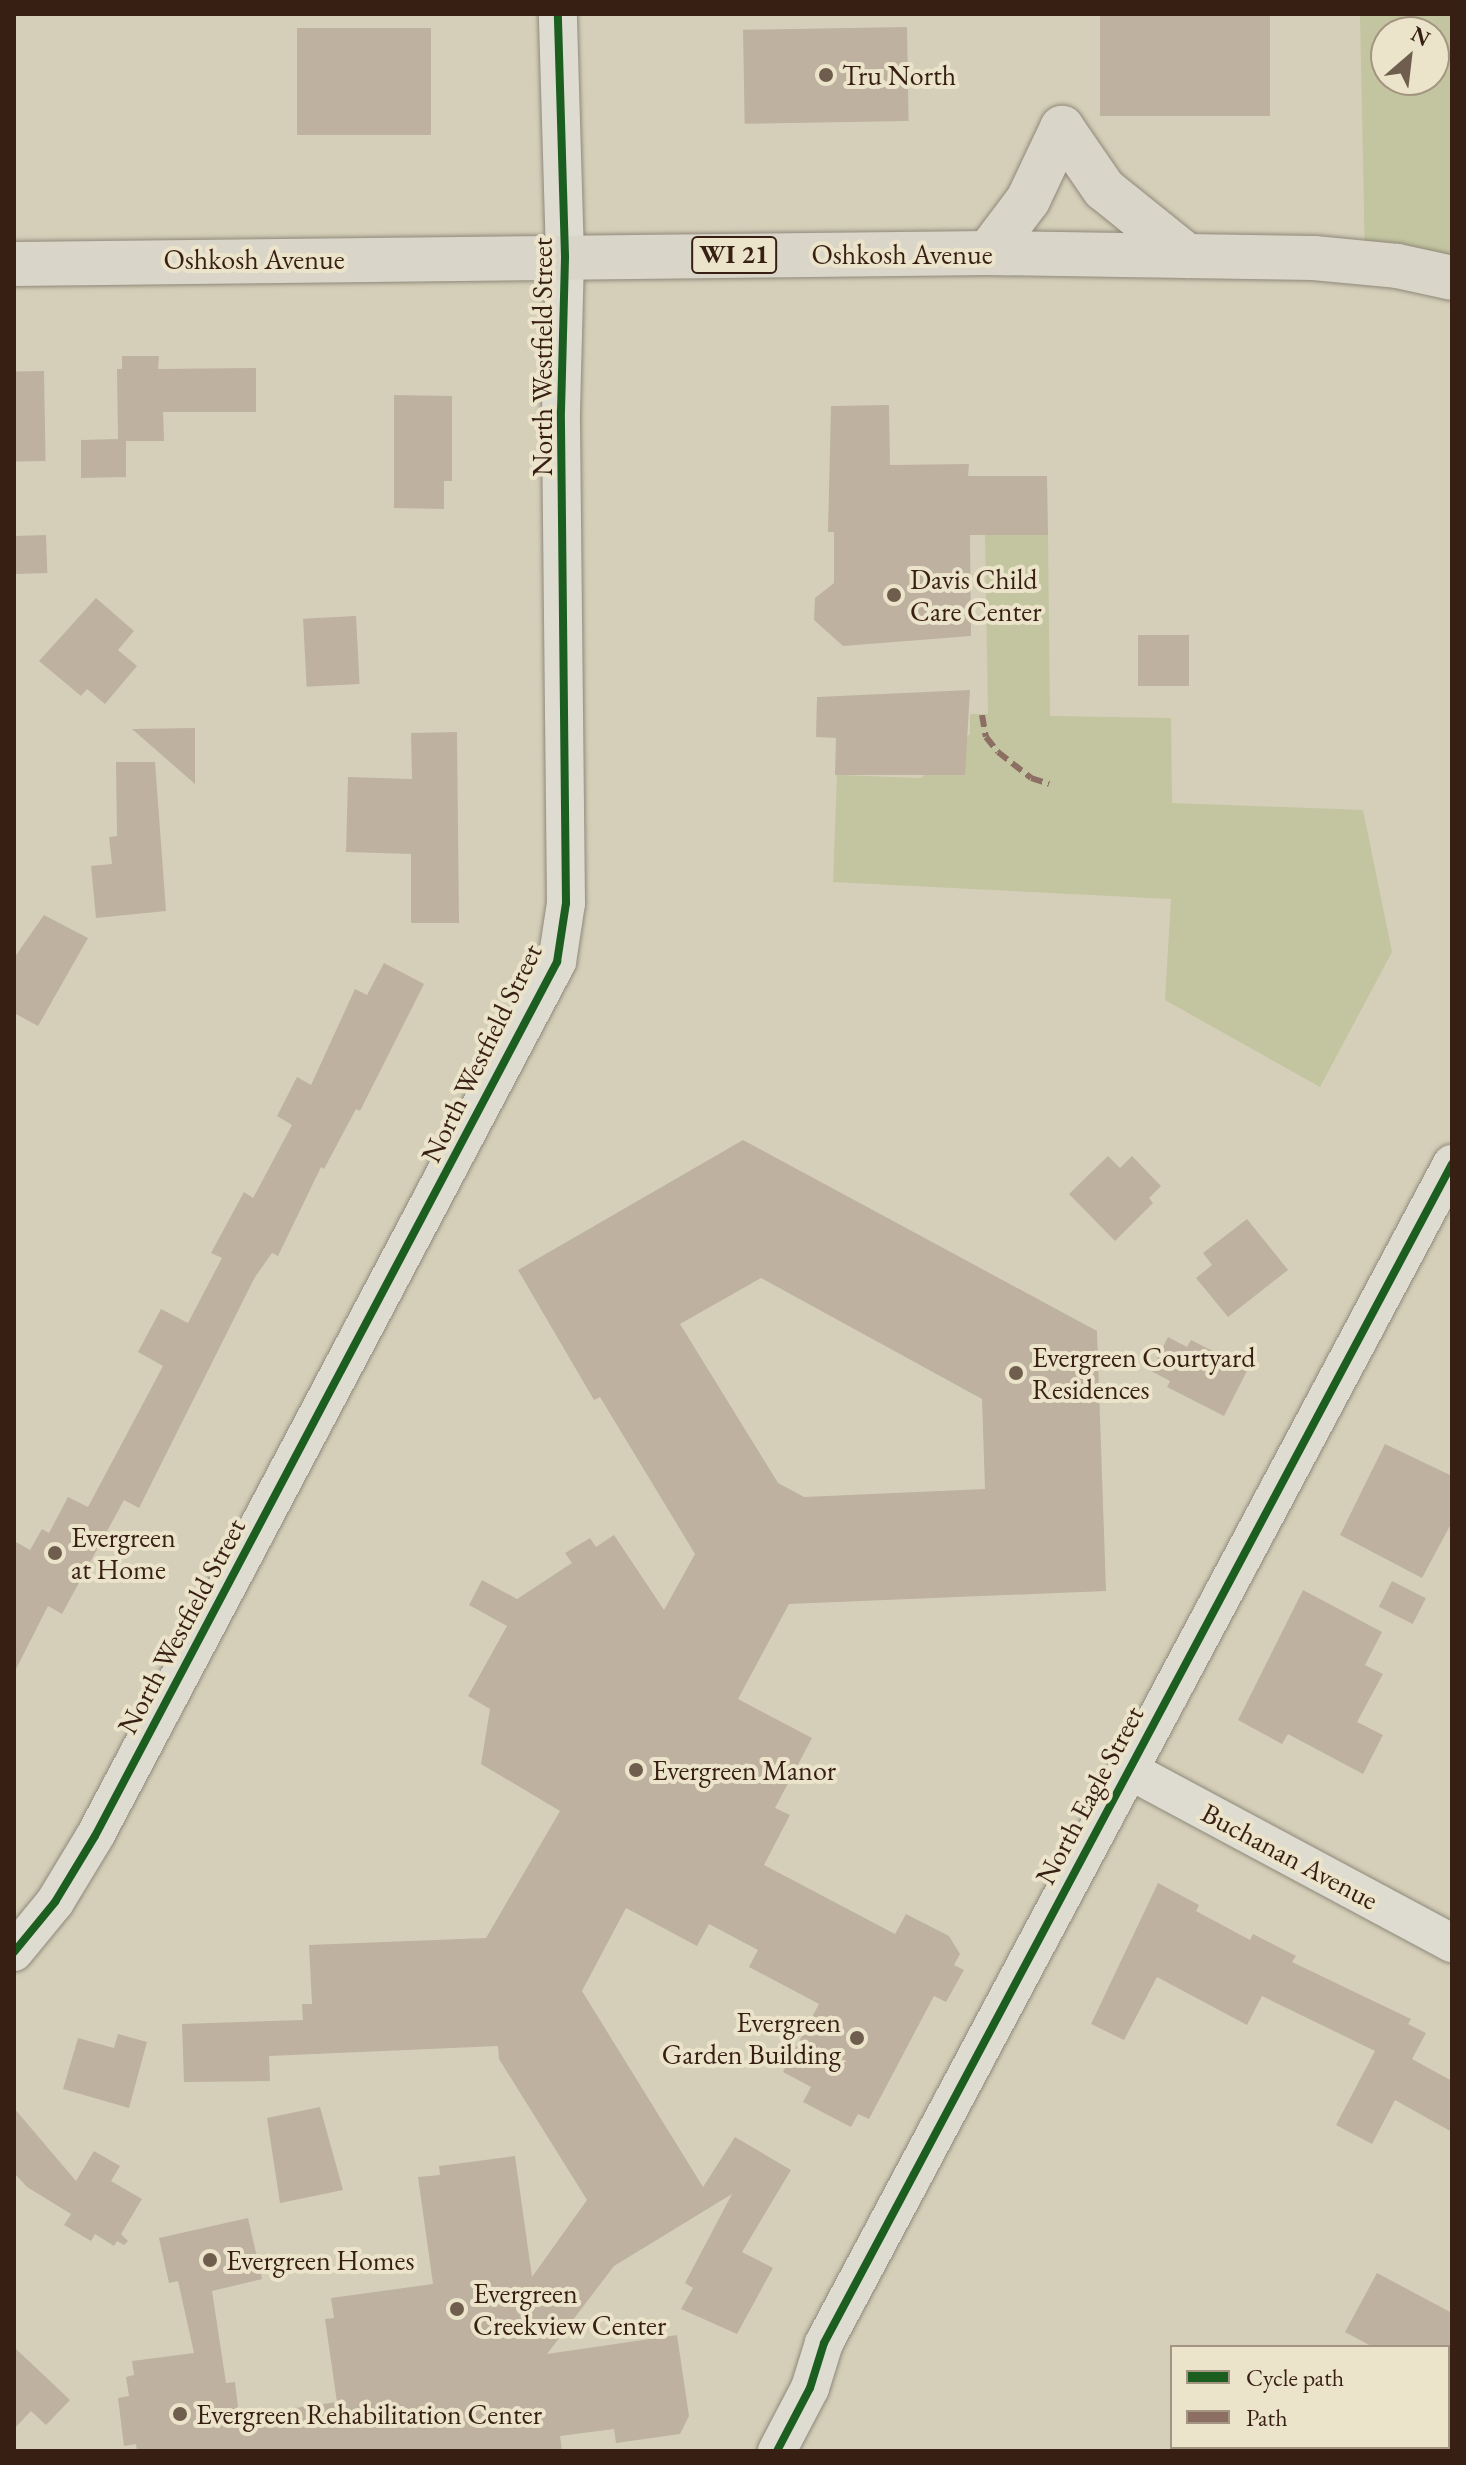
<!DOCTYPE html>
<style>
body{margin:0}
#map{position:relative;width:1466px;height:2465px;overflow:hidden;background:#d5cfb9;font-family:"EB Garamond",serif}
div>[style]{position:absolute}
.green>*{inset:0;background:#c2c59f}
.building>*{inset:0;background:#beb19f;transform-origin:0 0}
.roads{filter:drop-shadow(0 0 2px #8f887a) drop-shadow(0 0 2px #8f887a)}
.street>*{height:38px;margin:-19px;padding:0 19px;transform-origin:19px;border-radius:19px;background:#dedcd1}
.primary>*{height:44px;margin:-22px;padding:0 22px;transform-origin:22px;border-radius:22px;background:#d9d6c9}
.quiet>*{height:6px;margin-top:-3px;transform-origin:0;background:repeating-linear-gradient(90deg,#8d6e63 0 12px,transparent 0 18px)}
.cycleway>*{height:8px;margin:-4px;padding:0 4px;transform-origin:4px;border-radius:4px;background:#1b5e20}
.dots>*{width:22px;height:22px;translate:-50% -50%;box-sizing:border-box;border:4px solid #ebe4ca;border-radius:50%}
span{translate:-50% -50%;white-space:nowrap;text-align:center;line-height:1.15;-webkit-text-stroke:8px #ebe4ca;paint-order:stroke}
.shield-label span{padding:2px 6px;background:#ebe4ca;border:2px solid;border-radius:6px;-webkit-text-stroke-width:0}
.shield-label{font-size:26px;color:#381f14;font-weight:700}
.poi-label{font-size:28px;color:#381f14}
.left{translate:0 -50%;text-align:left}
.right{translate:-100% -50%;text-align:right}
.street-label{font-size:28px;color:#381f14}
.frame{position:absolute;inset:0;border:16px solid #381f14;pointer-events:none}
.legend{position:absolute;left:1170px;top:2345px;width:280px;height:104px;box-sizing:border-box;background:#ebe4ca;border:2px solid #a39581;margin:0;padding:10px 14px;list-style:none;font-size:24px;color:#381f14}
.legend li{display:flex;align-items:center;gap:16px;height:40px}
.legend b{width:40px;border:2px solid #a39581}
.north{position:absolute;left:1370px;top:16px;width:80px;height:80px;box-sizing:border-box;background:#ebe4ca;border:2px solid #a39581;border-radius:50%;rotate:28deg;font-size:22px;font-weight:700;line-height:32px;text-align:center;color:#381f14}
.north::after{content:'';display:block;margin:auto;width:28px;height:36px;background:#6f5d4e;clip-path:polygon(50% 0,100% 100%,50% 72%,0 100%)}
</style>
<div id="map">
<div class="green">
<i style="clip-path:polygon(evenodd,1360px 14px,1452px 14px,1452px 278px,1365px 262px,1360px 14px,1386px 32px,1434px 32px,1434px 80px,1386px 80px,1386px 32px)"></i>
<i style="clip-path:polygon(985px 535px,1048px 535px,1050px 716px,1171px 718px,1172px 803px,1363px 810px,1392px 952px,1320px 1087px,1165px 1000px,1171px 899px,833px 882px,837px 775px,921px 778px,970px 734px,970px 714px,988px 714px)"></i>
</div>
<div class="building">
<i style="left:1100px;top:14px;width:170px;height:102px"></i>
<i style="left:907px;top:27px;width:94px;height:164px;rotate:89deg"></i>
<i style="left:297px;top:28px;width:134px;height:107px"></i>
<i style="clip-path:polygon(122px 356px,159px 356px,158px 369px,256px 368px,256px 412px,163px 412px,164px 441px,126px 441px,126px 477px,81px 478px,81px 440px,118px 439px,117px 369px,122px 369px)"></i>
<i style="left:44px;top:371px;width:90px;height:30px;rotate:89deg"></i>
<i style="clip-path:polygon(394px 395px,452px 396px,452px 481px,444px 481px,444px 509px,394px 508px)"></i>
<i style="clip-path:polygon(889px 405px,890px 465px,969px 464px,968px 476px,1047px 476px,1048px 535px,970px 535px,971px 636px,843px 646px,814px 620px,815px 598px,834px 583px,834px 532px,828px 532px,831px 406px)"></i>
<i style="left:46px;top:535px;width:38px;height:32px;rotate:88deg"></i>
<i style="clip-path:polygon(96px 598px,134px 631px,118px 650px,137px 666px,105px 704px,87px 689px,81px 696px,39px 661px)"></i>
<i style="left:356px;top:616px;width:68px;height:53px;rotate:87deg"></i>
<i style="left:1138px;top:635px;width:51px;height:51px"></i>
<i style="clip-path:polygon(970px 690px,965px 775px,835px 775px,836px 738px,816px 737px,817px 697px)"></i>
<i style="clip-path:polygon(195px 728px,195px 784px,132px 729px)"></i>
<i style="clip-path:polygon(457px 732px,459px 923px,411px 923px,411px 854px,346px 852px,348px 777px,412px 779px,411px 733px)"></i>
<i style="clip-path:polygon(116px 762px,155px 762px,166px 911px,96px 918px,91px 866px,112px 864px,109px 837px,117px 836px)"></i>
<i style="clip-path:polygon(44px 915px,88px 938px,38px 1026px,14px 1013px,14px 958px)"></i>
<i style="clip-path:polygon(384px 963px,424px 984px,360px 1111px,356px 1109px,324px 1169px,321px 1167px,278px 1256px,272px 1253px,255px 1277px,139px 1508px,124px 1500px,62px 1614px,48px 1606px,14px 1673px,14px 1541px,30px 1550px,42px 1529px,49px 1533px,68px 1497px,88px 1507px,163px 1366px,138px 1352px,161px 1309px,188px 1323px,222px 1258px,211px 1253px,244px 1192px,253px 1198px,292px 1125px,277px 1116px,297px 1077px,311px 1085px,355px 989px,367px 995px)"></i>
<i style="clip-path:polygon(evenodd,743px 1140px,1097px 1331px,1106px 1591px,789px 1604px,738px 1699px,812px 1738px,775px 1808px,790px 1815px,764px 1865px,895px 1934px,906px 1914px,949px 1936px,960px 1954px,954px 1965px,964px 1970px,946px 2002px,934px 1996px,869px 2119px,858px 2114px,851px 2127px,803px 2102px,811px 2087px,783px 2072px,819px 2004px,749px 1967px,758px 1950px,709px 1924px,697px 1946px,626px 1908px,582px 1991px,703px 2187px,735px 2137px,791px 2170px,742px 2252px,773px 2268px,737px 2334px,681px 2309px,693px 2288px,685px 2283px,732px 2194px,614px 2266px,547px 2354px,677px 2335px,689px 2416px,680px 2434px,616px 2443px,614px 2429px,560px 2436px,562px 2451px,137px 2451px,136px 2444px,124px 2446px,118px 2398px,129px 2396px,126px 2377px,134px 2375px,132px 2361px,194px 2353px,178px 2281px,169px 2283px,159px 2238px,248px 2218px,262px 2279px,212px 2291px,226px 2383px,235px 2382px,239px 2416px,337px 2402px,325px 2319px,334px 2318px,331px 2298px,433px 2284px,418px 2177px,440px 2175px,439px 2166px,515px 2156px,532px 2277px,587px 2200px,499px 2059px,498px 2046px,269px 2056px,270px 2081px,184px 2082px,182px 2024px,303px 2020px,302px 2004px,312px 2004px,309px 1945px,486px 1938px,560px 1811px,481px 1764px,490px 1709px,468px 1696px,507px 1626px,469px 1605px,482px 1580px,517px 1599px,572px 1563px,565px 1553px,590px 1538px,596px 1547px,614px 1535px,664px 1610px,695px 1554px,600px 1397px,594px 1400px,518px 1270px,743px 1140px,761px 1278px,982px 1399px,985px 1489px,804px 1497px,778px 1483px,680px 1324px,761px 1278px)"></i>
<i style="clip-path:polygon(1108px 1156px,1120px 1168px,1132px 1156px,1161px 1186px,1149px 1198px,1153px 1203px,1115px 1241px,1069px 1194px)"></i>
<i style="clip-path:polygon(1247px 1219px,1288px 1270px,1228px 1317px,1196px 1278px,1212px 1265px,1203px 1253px)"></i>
<i style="clip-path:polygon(1168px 1337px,1187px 1347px,1191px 1340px,1248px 1369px,1224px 1416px,1167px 1387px,1170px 1381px,1151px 1371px)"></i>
<i style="clip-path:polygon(1385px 1444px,1452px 1476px,1452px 1522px,1422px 1578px,1340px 1535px)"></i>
<i style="left:1392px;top:1581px;width:38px;height:29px;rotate:27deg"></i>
<i style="clip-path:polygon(1303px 1590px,1382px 1632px,1365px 1665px,1383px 1674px,1357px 1722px,1383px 1735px,1363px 1774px,1288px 1734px,1282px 1744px,1238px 1720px)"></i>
<i style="clip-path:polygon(1158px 1883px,1199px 1905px,1196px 1911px,1250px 1940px,1253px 1934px,1296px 1956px,1292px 1962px,1411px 2019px,1408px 2024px,1426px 2033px,1412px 2059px,1452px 2081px,1452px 2132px,1395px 2100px,1372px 2144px,1336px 2125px,1375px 2051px,1262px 1996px,1247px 2025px,1157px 1977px,1124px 2040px,1091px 2024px)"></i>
<i style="clip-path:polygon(118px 2034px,147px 2042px,129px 2108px,63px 2089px,78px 2038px,114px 2048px)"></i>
<i style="clip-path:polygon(320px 2107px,343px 2190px,280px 2203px,267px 2118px)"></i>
<i style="clip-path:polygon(14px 2108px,76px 2181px,94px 2151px,120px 2166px,111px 2181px,142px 2199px,121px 2234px,128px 2241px,124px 2245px,117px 2241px,114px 2246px,95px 2234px,91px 2241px,64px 2225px,71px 2214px,27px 2187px,14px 2173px)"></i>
<i style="clip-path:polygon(1377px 2273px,1452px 2313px,1452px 2347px,1373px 2347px,1345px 2332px)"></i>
<i style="clip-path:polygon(14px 2347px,70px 2400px,46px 2425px,31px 2411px,14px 2429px)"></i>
</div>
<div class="roads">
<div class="street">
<i style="left:1127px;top:1769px;width:369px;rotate:28.2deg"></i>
<i style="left:14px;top:1952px;width:65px;rotate:-50.6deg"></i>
<i style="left:55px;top:1902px;width:77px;rotate:-58.8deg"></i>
<i style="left:95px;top:1836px;width:989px;rotate:-62.14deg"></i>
<i style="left:557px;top:962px;width:60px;rotate:-81.3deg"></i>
<i style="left:566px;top:903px;width:492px;rotate:-90.6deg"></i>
<i style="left:561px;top:411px;width:155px;rotate:-88.5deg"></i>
<i style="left:565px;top:256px;width:242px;rotate:-91.7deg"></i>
<i style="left:777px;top:2451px;width:71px;rotate:-62.4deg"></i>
<i style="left:810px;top:2388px;width:47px;rotate:-72.7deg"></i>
<i style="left:824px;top:2343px;width:1336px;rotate:-61.96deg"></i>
</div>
<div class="primary">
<i style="left:988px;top:253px;width:66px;rotate:-53deg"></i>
<i style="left:1028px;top:200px;width:80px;rotate:-64.7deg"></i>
<i style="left:1062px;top:128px;width:74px;rotate:55.5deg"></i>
<i style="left:1104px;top:189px;width:107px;rotate:38.9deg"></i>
<i style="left:14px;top:264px;width:974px;rotate:-0.65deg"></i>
<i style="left:988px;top:253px;width:326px;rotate:0.9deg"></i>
<i style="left:1314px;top:258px;width:83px;rotate:5.5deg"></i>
<i style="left:1397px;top:266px;width:56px;rotate:12.3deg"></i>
</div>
</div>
<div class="quiet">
<i style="left:982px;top:715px;width:22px;rotate:80deg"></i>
<i style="left:986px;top:737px;width:19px;rotate:51deg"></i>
<i style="left:998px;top:752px;width:42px;rotate:38.2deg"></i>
<i style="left:1031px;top:778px;width:19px;rotate:18deg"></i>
</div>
<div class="cycleway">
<i style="left:14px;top:1952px;width:65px;rotate:-50.6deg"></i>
<i style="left:55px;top:1902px;width:77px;rotate:-58.8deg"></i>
<i style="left:95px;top:1836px;width:989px;rotate:-62.14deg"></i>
<i style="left:557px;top:962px;width:60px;rotate:-81.3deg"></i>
<i style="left:566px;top:903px;width:492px;rotate:-90.6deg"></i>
<i style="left:561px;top:411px;width:155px;rotate:-88.5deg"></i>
<i style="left:565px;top:256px;width:242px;rotate:-91.7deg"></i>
<i style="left:777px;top:2451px;width:71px;rotate:-62.4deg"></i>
<i style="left:810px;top:2388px;width:47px;rotate:-72.7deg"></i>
<i style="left:824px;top:2343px;width:1336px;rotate:-61.96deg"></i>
</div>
<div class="dots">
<i style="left:826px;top:75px;background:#6f5d4e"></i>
<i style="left:894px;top:595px;background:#6f5d4e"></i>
<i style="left:1016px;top:1373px;background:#6f5d4e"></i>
<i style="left:55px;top:1553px;background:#6f5d4e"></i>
<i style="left:636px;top:1770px;background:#6f5d4e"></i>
<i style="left:857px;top:2038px;background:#6f5d4e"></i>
<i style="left:210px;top:2260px;background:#6f5d4e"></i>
<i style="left:457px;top:2309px;background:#6f5d4e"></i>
<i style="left:180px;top:2414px;background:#6f5d4e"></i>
</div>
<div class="shield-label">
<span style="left:734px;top:255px">WI 21</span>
</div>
<div class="poi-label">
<span class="left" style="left:842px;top:75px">Tru North</span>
<span class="left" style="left:910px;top:595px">Davis Child<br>Care Center</span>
<span class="left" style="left:1032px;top:1373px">Evergreen Courtyard<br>Residences</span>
<span class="left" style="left:71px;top:1553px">Evergreen<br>at Home</span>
<span class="left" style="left:652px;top:1770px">Evergreen Manor</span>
<span class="right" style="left:841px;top:2038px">Evergreen<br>Garden Building</span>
<span class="left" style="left:226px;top:2260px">Evergreen Homes</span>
<span class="left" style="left:473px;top:2309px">Evergreen<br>Creekview Center</span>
<span class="left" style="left:196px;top:2414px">Evergreen Rehabilitation Center</span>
</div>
<div class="street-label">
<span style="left:902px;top:254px">Oshkosh Avenue</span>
<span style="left:254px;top:259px">Oshkosh Avenue</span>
<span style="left:542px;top:357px;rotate:-90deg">North Westfield Street</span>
<span style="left:481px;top:1053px;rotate:-64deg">North Westfield Street</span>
<span style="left:181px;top:1626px;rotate:-62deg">North Westfield Street</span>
<span style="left:1089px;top:1795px;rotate:-62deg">North Eagle Street</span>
<span style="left:1290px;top:1856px;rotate:28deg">Buchanan Avenue</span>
</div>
<div class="frame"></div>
<ul class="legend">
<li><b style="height:10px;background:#1b5e20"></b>Cycle path</li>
<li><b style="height:10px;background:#8d6e63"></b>Path</li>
</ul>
<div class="north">N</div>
</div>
